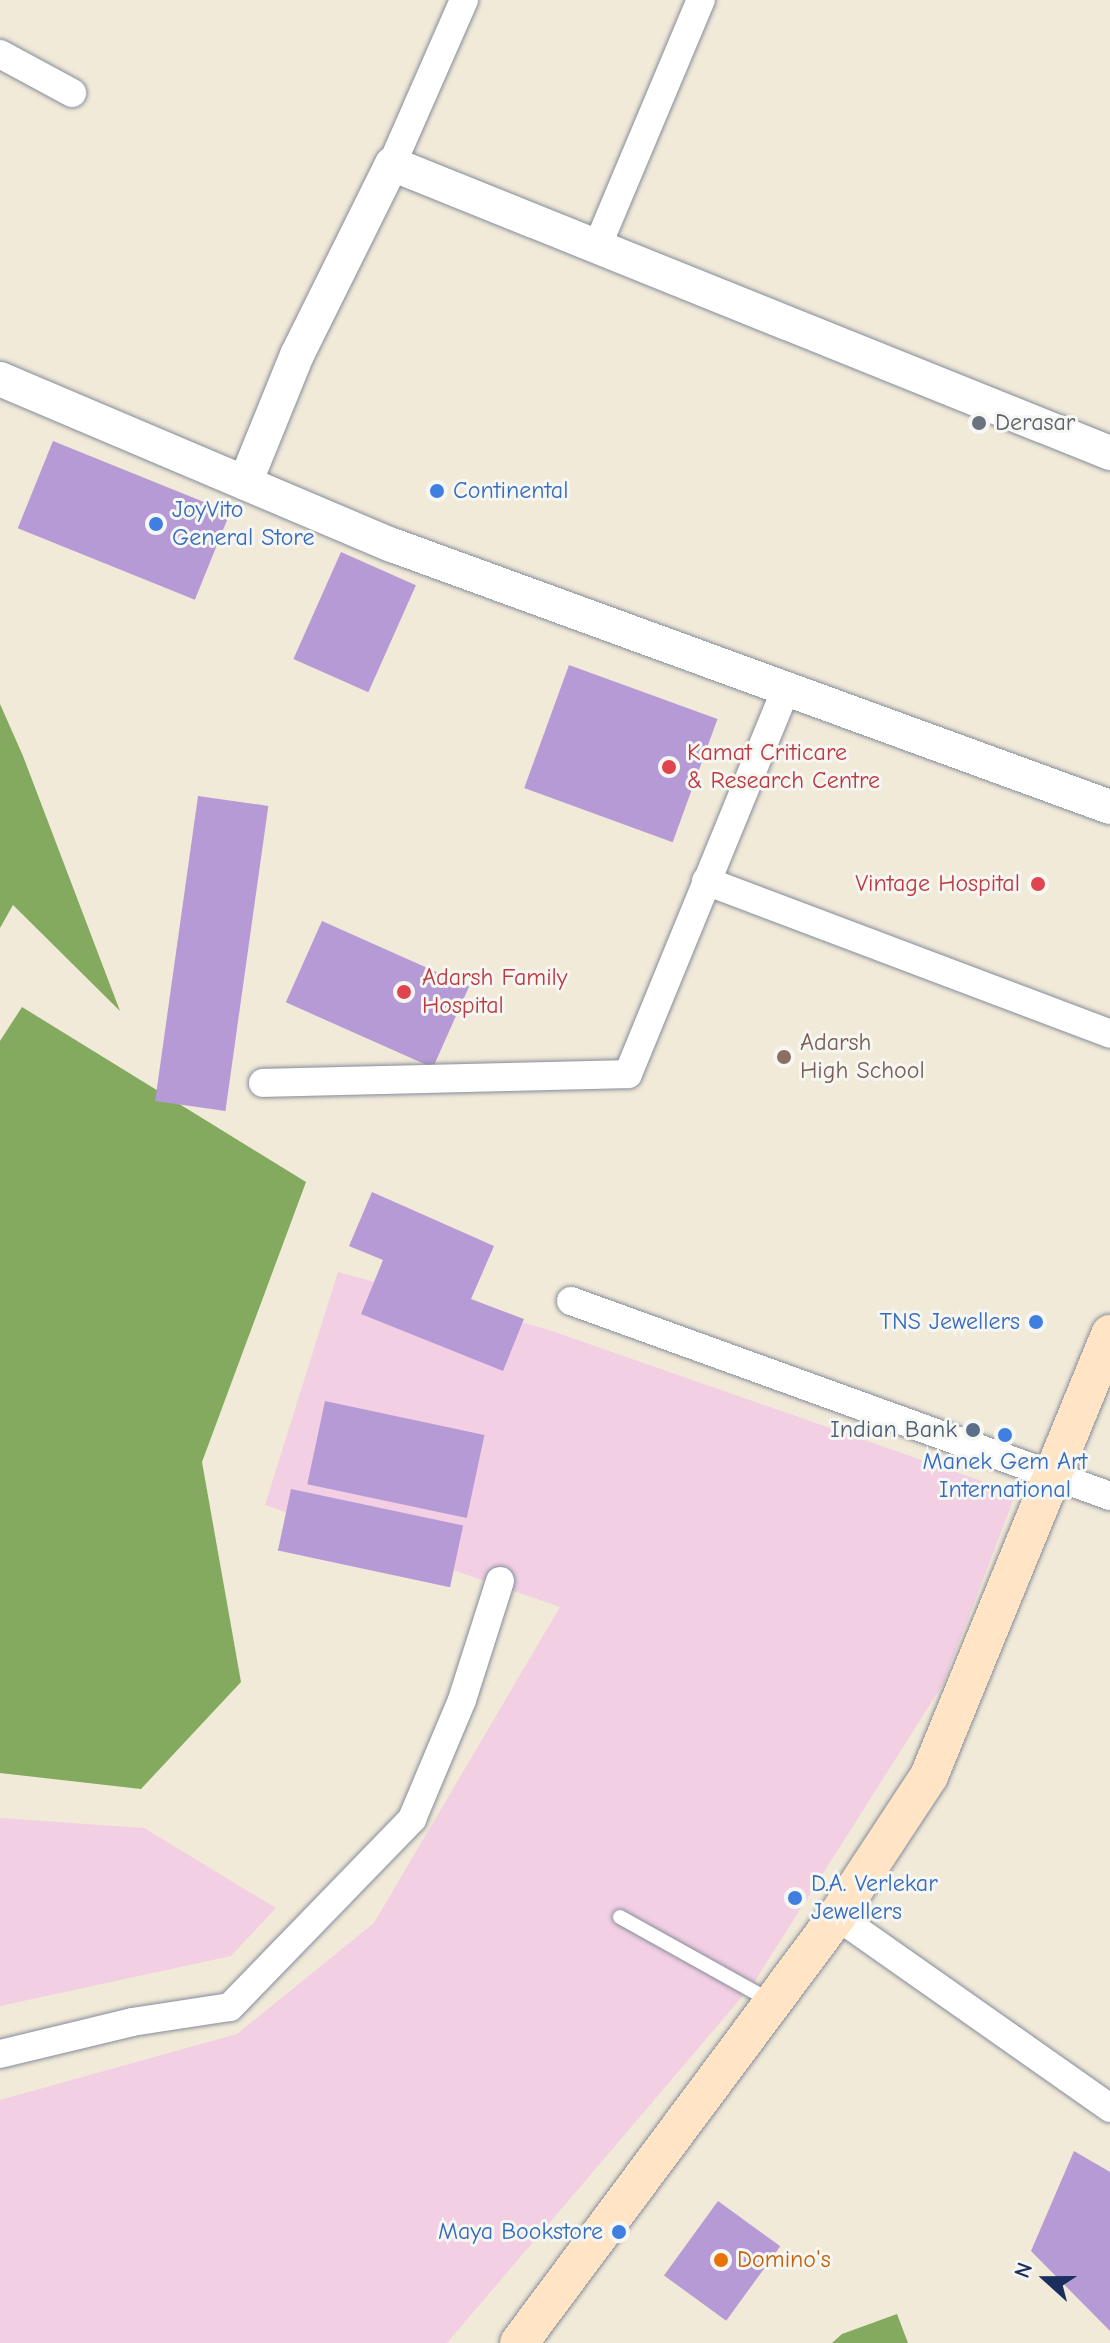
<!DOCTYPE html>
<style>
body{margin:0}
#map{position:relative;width:1110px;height:2343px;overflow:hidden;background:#f1ead8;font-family:"Comic Neue",sans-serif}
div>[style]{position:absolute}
.built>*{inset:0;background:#f2cfe2}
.forest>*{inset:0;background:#84aa5f}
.building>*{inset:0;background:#b69ad6;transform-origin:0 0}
.roads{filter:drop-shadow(0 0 2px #868c9b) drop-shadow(0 0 2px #868c9b)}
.service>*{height:14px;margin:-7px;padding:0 7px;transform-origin:7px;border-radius:7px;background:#fff}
.minor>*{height:28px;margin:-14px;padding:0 14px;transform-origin:14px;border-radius:14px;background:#fff}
.tertiary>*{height:34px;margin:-17px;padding:0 17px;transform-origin:17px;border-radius:17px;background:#fff}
.secondary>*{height:38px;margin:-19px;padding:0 19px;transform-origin:19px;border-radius:19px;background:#ffe4c6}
.dots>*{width:22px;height:22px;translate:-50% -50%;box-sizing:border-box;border:4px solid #f6f6f2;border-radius:50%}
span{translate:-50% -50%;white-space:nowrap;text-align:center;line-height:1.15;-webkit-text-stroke:6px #f6f6f2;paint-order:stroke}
.worship-label{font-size:24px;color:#5b616d}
.left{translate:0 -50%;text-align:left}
.shop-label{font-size:24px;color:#366cbe}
.right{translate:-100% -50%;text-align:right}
.health-label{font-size:24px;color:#be3a42}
.education-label{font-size:24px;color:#785e54}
.service-label{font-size:24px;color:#4e5e75}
.food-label{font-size:24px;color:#c56008}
.north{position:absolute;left:1006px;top:2239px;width:80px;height:80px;-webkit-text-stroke:6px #f6f6f2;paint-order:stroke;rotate:291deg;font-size:22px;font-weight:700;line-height:32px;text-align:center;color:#1b2f5e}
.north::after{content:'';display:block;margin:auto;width:28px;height:36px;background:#1b2f5e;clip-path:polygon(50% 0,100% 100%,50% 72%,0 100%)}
</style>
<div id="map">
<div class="built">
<i style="clip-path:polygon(338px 1272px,546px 1329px,1016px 1493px,943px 1684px,753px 1984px,447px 2343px,0 2343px,0 2100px,237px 2034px,374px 1923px,560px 1607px,265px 1505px)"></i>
<i style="clip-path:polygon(0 1818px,144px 1828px,276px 1908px,231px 1956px,0 2006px)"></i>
</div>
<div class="forest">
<i style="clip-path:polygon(0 704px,23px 756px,120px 1011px,13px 905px,0 928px)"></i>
<i style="clip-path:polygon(22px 1007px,306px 1182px,202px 1462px,241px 1682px,141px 1789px,0 1773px,0 1041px)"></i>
<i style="clip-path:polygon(897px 2314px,908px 2343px,832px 2343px,842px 2334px)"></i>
</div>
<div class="building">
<i style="left:53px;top:441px;width:191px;height:94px;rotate:22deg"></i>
<i style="left:341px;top:552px;width:82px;height:117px;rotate:24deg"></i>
<i style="left:569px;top:665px;width:158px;height:131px;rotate:20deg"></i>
<i style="left:198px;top:796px;width:71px;height:308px;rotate:8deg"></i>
<i style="left:322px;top:921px;width:161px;height:89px;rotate:24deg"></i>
<i style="clip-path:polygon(372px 1192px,494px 1246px,471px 1299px,524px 1319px,503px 1371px,361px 1314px,383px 1260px,349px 1246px)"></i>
<i style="left:325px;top:1401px;width:163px;height:85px;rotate:12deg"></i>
<i style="left:291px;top:1489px;width:176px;height:63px;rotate:12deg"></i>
<i style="clip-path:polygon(1074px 2151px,1110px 2172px,1110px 2331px,1031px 2251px)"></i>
<i style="left:718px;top:2201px;width:77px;height:92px;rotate:36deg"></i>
</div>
<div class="roads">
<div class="service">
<i style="left:620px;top:1917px;width:175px;rotate:29.1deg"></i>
</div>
<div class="minor">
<i style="left:0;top:54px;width:82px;rotate:28.4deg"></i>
<i style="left:392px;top:164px;width:179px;rotate:-66.3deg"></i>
<i style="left:597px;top:247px;width:268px;rotate:-67.2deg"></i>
<i style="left:706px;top:881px;width:432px;rotate:20.7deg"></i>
<i style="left:263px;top:1083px;width:365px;rotate:-1.4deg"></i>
<i style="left:628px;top:1074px;width:417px;rotate:-67.7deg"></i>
<i style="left:571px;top:1301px;width:573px;rotate:19.89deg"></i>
<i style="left:837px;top:1916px;width:334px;rotate:35.1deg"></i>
<i style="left:0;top:2054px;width:136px;rotate:-13.6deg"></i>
<i style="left:132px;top:2022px;width:99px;rotate:-8.7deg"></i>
<i style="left:230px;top:2007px;width:262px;rotate:-45.9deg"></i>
<i style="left:412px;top:1819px;width:129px;rotate:-67.2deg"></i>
<i style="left:462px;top:1700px;width:125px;rotate:-72.3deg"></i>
</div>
<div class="tertiary">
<i style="left:0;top:379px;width:426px;rotate:23deg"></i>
<i style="left:392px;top:545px;width:764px;rotate:20.05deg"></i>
<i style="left:245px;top:483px;width:138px;rotate:-67.9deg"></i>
<i style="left:297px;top:355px;width:213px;rotate:-63.6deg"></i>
<i style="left:392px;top:164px;width:774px;rotate:21.93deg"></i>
</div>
<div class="secondary">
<i style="left:519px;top:2343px;width:532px;rotate:-53.32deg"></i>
<i style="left:837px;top:1916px;width:168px;rotate:-56.7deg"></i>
<i style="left:929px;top:1776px;width:478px;rotate:-67.7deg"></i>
</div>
</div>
<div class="dots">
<i style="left:979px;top:423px;background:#6b7280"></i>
<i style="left:437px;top:491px;background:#3f7fe0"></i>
<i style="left:156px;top:524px;background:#3f7fe0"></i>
<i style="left:669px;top:767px;background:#e0444e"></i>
<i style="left:1038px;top:884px;background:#e0444e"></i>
<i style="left:404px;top:992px;background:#e0444e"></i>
<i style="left:784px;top:1057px;background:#8d6e63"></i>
<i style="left:1036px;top:1322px;background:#3f7fe0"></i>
<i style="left:973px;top:1430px;background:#5c6f8a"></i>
<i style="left:1005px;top:1435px;background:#3f7fe0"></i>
<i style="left:795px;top:1898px;background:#3f7fe0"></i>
<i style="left:619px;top:2232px;background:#3f7fe0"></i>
<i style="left:721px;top:2260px;background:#e8710a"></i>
</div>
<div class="worship-label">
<span class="left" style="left:995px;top:423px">Derasar</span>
</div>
<div class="shop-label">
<span class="left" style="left:453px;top:491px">Continental</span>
<span class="left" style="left:172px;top:524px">JoyVito<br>General Store</span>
<span class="right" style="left:1020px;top:1322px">TNS Jewellers</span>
<span style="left:1005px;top:1476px">Manek Gem Art<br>International</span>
<span class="left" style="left:811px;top:1898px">D.A. Verlekar<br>Jewellers</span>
<span class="right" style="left:603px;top:2232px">Maya Bookstore</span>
</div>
<div class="health-label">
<span class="left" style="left:687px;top:767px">Kamat Criticare<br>&amp; Research Centre</span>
<span class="right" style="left:1020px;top:884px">Vintage Hospital</span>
<span class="left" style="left:422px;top:992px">Adarsh Family<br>Hospital</span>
</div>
<div class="education-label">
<span class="left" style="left:800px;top:1057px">Adarsh<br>High School</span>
</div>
<div class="service-label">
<span class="right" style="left:957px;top:1430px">Indian Bank</span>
</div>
<div class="food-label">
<span class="left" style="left:737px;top:2260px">Domino's</span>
</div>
<div class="north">N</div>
</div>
